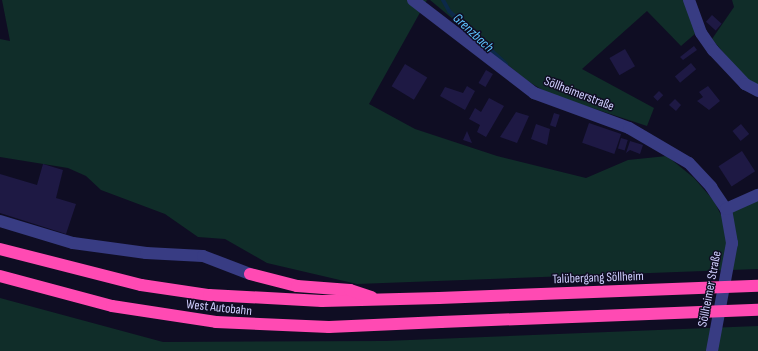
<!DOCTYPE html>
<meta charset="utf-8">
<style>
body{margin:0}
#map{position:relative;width:758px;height:351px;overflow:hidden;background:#0f0d23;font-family:"Sofia Sans Condensed",sans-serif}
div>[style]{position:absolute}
.green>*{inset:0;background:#102d29}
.stream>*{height:4px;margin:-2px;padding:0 2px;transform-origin:2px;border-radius:2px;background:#0c2949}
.building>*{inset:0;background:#1e1944;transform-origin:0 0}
.minor>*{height:12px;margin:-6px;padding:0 6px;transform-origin:6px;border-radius:6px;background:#383c83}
.highway>*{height:12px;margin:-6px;padding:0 6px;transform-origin:6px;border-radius:6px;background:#ff4ab3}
.highway-bridge>*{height:12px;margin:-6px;padding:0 6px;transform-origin:6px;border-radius:6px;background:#ff4ab3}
span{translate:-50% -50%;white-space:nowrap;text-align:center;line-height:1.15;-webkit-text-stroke:3px #0f0d23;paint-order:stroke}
.street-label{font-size:13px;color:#d0cfff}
.water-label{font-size:14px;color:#5dc5ff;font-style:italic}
</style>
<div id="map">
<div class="green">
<i style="clip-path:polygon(2px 0,427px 0,369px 104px,415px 129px,497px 156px,586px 178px,628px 160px,667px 156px,694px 178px,714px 201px,721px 215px,758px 200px,758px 269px,357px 284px,267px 263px,225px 239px,198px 237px,165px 214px,101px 190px,86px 176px,68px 168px,0 157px,0 39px,10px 41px)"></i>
<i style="clip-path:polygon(430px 0,687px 0,696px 33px,681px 46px,647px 11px,582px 69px,654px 108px,647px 126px,549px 94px,526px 80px)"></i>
<i style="clip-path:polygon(732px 0,758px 0,758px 87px,748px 82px,712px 39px,734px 7px)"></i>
<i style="clip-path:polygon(0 298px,163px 342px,385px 341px,758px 326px,758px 351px,0 351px)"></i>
</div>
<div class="stream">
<i style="left:443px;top:0;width:13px;rotate:61deg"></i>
<i style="left:449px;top:11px;width:78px;rotate:42.9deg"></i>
</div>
<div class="building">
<i style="left:712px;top:15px;width:13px;height:9px;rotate:42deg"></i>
<i style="clip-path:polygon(694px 46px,697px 50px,683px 60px,680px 57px)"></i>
<i style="left:625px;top:49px;width:20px;height:18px;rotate:60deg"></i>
<i style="left:691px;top:63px;width:8px;height:21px;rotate:50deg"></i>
<i style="left:405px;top:64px;width:26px;height:26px;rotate:31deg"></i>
<i style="left:486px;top:70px;width:8px;height:15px;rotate:30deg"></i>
<i style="clip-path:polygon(467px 86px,475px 91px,465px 110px,440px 96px,445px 87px,463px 93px)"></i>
<i style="clip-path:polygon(708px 86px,720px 101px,709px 110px,697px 101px,703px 97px,699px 92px)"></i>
<i style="left:659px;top:91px;width:6px;height:8px;rotate:45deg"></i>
<i style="clip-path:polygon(489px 98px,504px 106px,486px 137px,477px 132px,480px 125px,469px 119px,475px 108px,481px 112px)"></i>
<i style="clip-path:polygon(675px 99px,681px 105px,676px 111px,669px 105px)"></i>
<i style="clip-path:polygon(516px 112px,529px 116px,517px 143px,500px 137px)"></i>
<i style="left:554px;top:113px;width:6px;height:13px;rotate:18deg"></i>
<i style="left:589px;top:123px;width:34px;height:21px;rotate:19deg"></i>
<i style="clip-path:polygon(536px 124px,550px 129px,547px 145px,531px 139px)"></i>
<i style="left:741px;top:124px;width:13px;height:11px;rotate:51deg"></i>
<i style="clip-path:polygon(467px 131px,472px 143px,463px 140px)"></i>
<i style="left:621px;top:138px;width:7px;height:11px;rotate:16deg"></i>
<i style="clip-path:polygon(630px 141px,643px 145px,640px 154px,630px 150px,626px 153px)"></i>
<i style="left:742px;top:151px;width:24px;height:28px;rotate:57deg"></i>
<i style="clip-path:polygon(43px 164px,63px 170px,56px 198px,76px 204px,66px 234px,0 213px,0 174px,37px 185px)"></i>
</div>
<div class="minor">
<i style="left:413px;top:0;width:153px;rotate:37.5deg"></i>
<i style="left:534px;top:93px;width:101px;rotate:20.2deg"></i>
<i style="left:629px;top:128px;width:69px;rotate:30.3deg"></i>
<i style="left:689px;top:163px;width:33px;rotate:47deg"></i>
<i style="left:711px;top:187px;width:27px;rotate:56deg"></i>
<i style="left:726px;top:209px;width:35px;rotate:80deg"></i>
<i style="left:732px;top:243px;width:110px;rotate:100.5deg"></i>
<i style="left:689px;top:0;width:35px;rotate:70deg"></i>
<i style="left:701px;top:33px;width:21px;rotate:55deg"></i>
<i style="left:713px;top:50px;width:47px;rotate:46.7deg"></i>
<i style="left:745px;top:84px;width:15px;rotate:28deg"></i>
<i style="left:726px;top:209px;width:35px;rotate:-24deg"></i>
<i style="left:0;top:221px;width:76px;rotate:16.8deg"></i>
<i style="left:73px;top:243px;width:74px;rotate:7.8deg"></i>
<i style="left:146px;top:253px;width:57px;rotate:3deg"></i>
<i style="left:203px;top:256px;width:50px;rotate:21deg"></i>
</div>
<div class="highway">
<i style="left:0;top:249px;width:146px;rotate:14.3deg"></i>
<i style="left:141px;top:285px;width:69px;rotate:8.4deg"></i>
<i style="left:209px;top:295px;width:113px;rotate:3deg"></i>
<i style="left:322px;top:301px;width:117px;rotate:-1.5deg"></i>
<i style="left:250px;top:274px;width:49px;rotate:14.3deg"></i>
<i style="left:297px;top:286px;width:53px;rotate:4.3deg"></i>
<i style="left:350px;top:290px;width:23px;rotate:18deg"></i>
<i style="left:0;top:276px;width:116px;rotate:15deg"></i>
<i style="left:112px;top:306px;width:105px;rotate:8.7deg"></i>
<i style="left:216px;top:322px;width:113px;rotate:2.5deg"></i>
<i style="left:329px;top:327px;width:112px;rotate:-2.6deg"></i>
</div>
<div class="highway-bridge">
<i style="left:439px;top:298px;width:319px;rotate:-2.2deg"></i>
<i style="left:441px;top:322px;width:317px;rotate:-2.2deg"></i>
</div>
<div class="street-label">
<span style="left:579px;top:94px;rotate:21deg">Söllheimerstraße</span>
<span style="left:598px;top:278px;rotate:-2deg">Talübergang Söllheim</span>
<span style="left:710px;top:289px;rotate:-79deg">Söllheimer Straße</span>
<span style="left:219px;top:308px;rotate:6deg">West Autobahn</span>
</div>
<div class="water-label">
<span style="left:473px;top:33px;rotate:43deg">Grenzbach</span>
</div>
</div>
